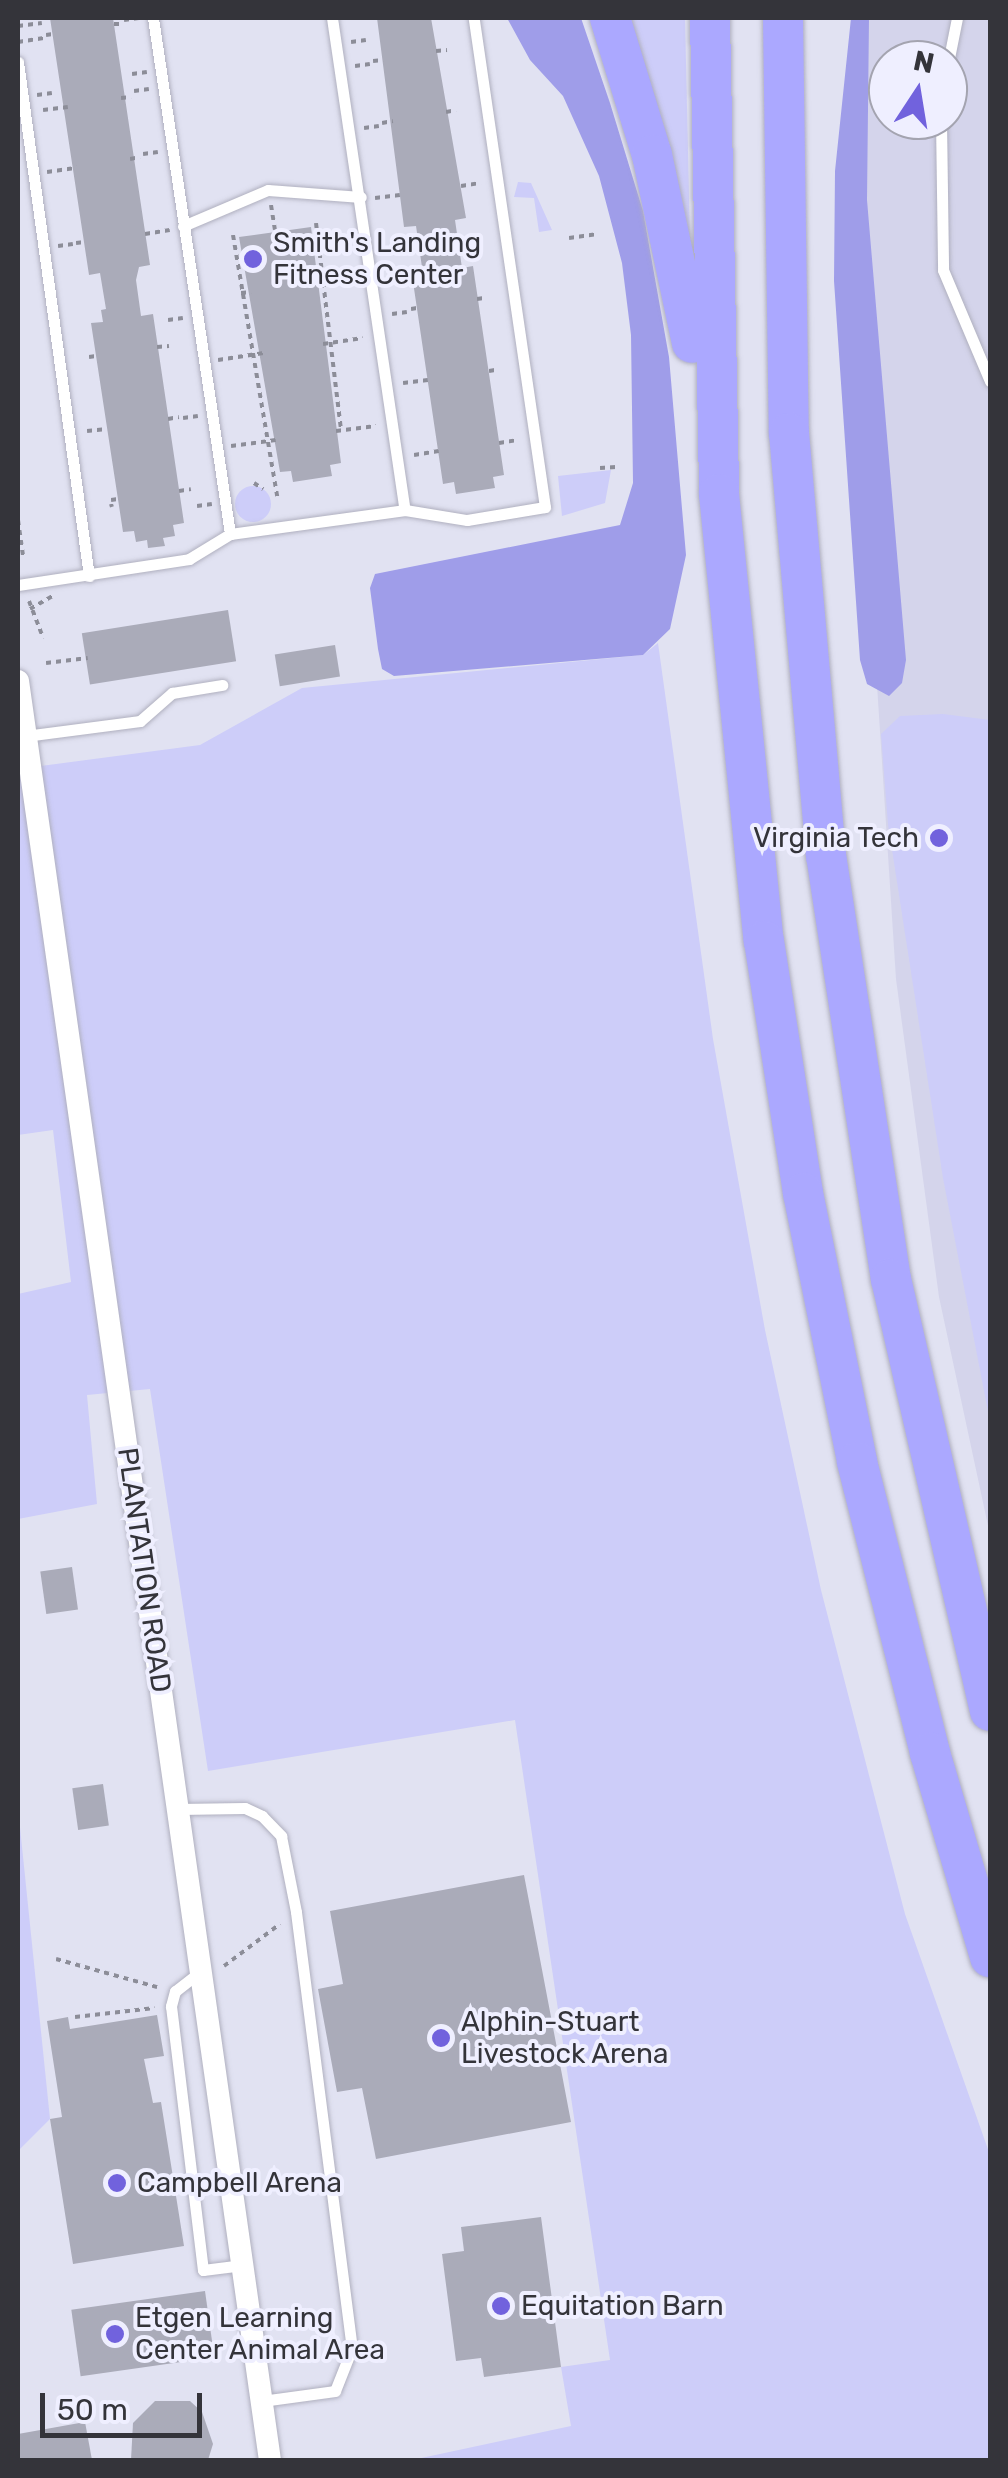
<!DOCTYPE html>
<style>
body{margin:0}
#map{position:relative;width:1008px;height:2478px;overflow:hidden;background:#e1e2f2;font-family:Rubik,sans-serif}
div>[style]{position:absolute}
.built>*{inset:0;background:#d4d4eb}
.green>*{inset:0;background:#cdcdf9}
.round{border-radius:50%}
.forest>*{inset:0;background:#9f9de9}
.building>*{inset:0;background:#aaabb9;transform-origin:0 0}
.path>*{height:4px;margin-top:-2px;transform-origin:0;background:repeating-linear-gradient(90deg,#8c8d98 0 5px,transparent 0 10px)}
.roads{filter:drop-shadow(0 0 2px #b0b0bf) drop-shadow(0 0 2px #b0b0bf)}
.service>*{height:11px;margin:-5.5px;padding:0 5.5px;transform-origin:5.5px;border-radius:5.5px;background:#fff}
.minor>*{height:22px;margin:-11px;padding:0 11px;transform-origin:11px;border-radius:11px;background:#fff}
.motorway>*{height:40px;margin:-20px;padding:0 20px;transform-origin:20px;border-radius:20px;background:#aba8ff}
.dots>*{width:28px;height:28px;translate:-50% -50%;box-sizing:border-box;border:5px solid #efefff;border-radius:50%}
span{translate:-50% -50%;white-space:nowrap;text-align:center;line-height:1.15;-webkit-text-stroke:8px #efefff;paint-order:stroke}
.poi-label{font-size:28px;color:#34343a}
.left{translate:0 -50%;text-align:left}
.right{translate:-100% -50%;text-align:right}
.street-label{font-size:28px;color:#34343a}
.frame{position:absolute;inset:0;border:20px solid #34343a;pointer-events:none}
.north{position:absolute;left:868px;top:40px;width:100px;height:100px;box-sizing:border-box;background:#efefff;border:2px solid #a4a4b0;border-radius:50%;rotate:12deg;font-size:28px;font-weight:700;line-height:40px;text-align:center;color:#34343a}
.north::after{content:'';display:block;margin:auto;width:35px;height:45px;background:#7162dd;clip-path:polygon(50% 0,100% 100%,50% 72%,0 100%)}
.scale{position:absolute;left:40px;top:2393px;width:162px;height:45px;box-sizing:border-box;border:5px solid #34343a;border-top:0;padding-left:12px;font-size:30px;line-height:35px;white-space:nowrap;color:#34343a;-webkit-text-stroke:8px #efefff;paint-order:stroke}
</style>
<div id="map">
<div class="built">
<i style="clip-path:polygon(evenodd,855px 18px,990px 18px,990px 1535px,939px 1297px,896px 979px,865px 499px,855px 18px,888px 60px,948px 60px,948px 120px,888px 120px,888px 60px)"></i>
</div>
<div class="green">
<i style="clip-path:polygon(625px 18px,685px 18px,691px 286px)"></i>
<i style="clip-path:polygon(518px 182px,531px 183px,552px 230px,539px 232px,534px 198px,514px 197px)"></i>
<i style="clip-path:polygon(611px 470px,605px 503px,562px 516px,558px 476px)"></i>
<i class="round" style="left:235px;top:486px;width:36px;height:36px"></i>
<i style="clip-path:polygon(658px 643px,713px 1039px,765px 1330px,821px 1590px,905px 1914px,990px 2155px,990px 2460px,412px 2460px,571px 2426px,561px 2367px,610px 2360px,515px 1720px,208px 1771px,150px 1389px,87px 1395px,97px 1504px,18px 1519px,18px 1294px,71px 1282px,53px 1130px,18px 1135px,18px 769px,200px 745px,302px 688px,643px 655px)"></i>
<i style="clip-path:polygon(943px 714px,990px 720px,990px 1422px,943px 1178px,888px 824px,881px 734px,900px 716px)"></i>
<i style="clip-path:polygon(18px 1808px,50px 2119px,18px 2151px)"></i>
</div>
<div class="forest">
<i style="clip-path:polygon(507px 18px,581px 18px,610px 103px,643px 211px,669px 357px,686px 555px,670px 629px,643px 655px,394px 676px,382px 669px,378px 649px,370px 588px,375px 574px,620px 525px,633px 483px,631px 335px,622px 263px,599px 176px,563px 96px,530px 60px)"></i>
<i style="clip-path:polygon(851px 18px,869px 18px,867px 200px,906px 660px,902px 683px,889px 696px,867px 684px,860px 660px,834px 281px,835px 171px)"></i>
</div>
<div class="building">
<i style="clip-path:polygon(50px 18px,113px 18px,150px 265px,139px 267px,136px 280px,141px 316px,153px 314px,184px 523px,173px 525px,175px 536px,163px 538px,165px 546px,148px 548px,147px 540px,136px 542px,134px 531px,123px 532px,91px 323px,103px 322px,101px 310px,106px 309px,100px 273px,89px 275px)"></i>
<i style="clip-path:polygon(377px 18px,431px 18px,466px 218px,455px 220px,462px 268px,473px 266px,504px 475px,493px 477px,495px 488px,456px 494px,454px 482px,443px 484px,412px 275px,423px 274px,416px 226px,404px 227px)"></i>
<i style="clip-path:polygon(311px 227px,341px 463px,330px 465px,332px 476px,293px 482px,291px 471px,280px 472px,239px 237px)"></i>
<i style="left:228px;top:610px;width:52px;height:148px;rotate:81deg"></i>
<i style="left:335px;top:645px;width:32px;height:61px;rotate:81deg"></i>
<i style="left:72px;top:1567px;width:43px;height:32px;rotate:82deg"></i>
<i style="left:103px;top:1784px;width:42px;height:31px;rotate:82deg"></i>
<i style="clip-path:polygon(524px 1875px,571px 2122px,376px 2159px,362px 2088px,337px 2092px,318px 1989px,343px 1984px,330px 1911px)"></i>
<i style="clip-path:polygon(157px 2015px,164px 2056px,144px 2059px,153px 2103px,161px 2102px,184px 2246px,73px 2264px,50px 2119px,62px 2117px,47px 2021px,68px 2017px,70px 2029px)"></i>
<i style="clip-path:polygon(541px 2217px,561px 2367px,484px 2377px,481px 2358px,456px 2361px,442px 2254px,464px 2251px,461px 2227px)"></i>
<i style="left:205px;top:2291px;width:67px;height:135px;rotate:82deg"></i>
<i style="clip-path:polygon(155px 2401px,190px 2401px,202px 2412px,213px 2444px,208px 2460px,131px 2460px,133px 2423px)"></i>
<i style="clip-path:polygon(85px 2422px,92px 2460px,18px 2460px,18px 2434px)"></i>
</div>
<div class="path">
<i style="left:124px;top:20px;width:15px;rotate:-8deg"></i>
<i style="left:114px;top:24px;width:6px"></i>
<i style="left:18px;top:26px;width:24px;rotate:-7deg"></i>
<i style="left:46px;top:35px;width:7px;rotate:-8deg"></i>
<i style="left:18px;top:42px;width:26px;rotate:-9deg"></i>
<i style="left:351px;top:42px;width:15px;rotate:-8deg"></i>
<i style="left:436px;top:51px;width:11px;rotate:-5deg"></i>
<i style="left:373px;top:61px;width:10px;rotate:-6deg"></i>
<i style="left:355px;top:66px;width:15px;rotate:-8deg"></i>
<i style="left:132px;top:74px;width:15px;rotate:-8deg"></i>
<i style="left:134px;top:91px;width:15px;rotate:-8deg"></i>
<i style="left:37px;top:95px;width:15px;rotate:-8deg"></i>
<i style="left:121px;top:98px;width:10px;rotate:-6deg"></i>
<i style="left:43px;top:110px;width:25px;rotate:-7deg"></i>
<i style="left:446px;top:112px;width:10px;rotate:-11deg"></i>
<i style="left:382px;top:123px;width:11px;rotate:-10deg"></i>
<i style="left:364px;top:128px;width:15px;rotate:-8deg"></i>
<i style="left:143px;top:154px;width:15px;rotate:-8deg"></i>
<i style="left:130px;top:159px;width:10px;rotate:-11deg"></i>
<i style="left:47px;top:172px;width:30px;rotate:-8deg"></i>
<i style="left:461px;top:186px;width:20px;rotate:-9deg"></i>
<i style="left:375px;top:198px;width:25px;rotate:-7deg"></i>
<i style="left:271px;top:205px;width:25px;rotate:81deg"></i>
<i style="left:316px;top:223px;width:209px;rotate:83.1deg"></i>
<i style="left:145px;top:234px;width:25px;rotate:-9deg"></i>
<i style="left:233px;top:235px;width:265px;rotate:80.4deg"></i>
<i style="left:569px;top:238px;width:29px;rotate:-8deg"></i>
<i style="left:76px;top:243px;width:9px;rotate:-6deg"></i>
<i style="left:58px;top:246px;width:15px;rotate:-8deg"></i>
<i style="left:241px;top:293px;width:10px;rotate:-6deg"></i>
<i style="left:477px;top:299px;width:7px;rotate:-8deg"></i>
<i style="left:411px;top:309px;width:6px;rotate:-9deg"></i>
<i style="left:392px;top:314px;width:15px;rotate:-8deg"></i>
<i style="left:168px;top:320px;width:15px;rotate:-8deg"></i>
<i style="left:323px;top:344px;width:40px;rotate:-8.5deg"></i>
<i style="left:157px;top:347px;width:12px;rotate:-5deg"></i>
<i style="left:89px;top:357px;width:7px;rotate:-8deg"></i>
<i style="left:218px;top:360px;width:46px;rotate:-8.8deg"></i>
<i style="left:489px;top:371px;width:6px;rotate:-9deg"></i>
<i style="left:403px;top:383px;width:25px;rotate:-7deg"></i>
<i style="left:183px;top:418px;width:15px;rotate:-8deg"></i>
<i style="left:168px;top:419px;width:11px;rotate:-10deg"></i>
<i style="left:87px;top:431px;width:20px;rotate:-6deg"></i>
<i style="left:336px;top:431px;width:40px;rotate:-7.1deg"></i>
<i style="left:499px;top:443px;width:20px;rotate:-9deg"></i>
<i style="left:231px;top:446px;width:45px;rotate:-7.6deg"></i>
<i style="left:414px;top:455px;width:25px;rotate:-9deg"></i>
<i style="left:600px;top:468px;width:16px;rotate:-4deg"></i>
<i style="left:254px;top:483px;width:11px;rotate:34deg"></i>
<i style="left:179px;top:491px;width:12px;rotate:-9deg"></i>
<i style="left:111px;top:500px;width:7px;rotate:-8deg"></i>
<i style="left:111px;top:504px;width:3px;rotate:72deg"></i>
<i style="left:197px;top:506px;width:15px;rotate:-8deg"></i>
<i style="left:18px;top:520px;width:36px;rotate:82deg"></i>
<i style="left:29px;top:601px;width:40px;rotate:69deg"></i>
<i style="left:30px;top:609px;width:28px;rotate:-30deg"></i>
<i style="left:46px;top:663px;width:42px;rotate:-6.8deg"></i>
<i style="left:56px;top:1959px;width:105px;rotate:15.5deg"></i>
<i style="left:224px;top:1966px;width:70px;rotate:-36.9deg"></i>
<i style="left:75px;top:2017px;width:80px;rotate:-6.5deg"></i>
</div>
<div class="roads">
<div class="service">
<i style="left:153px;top:18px;width:522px;rotate:81.51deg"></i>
<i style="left:332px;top:18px;width:497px;rotate:81.6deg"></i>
<i style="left:18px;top:62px;width:519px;rotate:82.14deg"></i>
<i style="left:948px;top:63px;width:46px;rotate:-78.7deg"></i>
<i style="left:941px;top:120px;width:150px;rotate:89.2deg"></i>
<i style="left:943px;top:270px;width:121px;rotate:67.1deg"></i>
<i style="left:183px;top:226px;width:92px;rotate:-23deg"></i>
<i style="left:268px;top:190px;width:93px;rotate:4.3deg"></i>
<i style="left:18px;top:585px;width:173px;rotate:-8.6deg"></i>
<i style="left:189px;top:559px;width:48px;rotate:-31.4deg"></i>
<i style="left:230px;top:534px;width:177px;rotate:-7.8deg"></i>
<i style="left:405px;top:510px;width:63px;rotate:9.2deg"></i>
<i style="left:467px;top:520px;width:79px;rotate:-9.5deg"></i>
<i style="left:545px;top:507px;width:494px;rotate:-98.3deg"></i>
<i style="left:25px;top:736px;width:116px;rotate:-7.4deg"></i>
<i style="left:140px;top:721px;width:43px;rotate:-41.2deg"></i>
<i style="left:172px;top:693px;width:51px;rotate:-9.1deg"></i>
<i style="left:178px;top:1809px;width:67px;rotate:-0.9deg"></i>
<i style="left:245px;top:1808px;width:19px;rotate:25deg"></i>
<i style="left:262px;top:1816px;width:28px;rotate:46deg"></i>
<i style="left:281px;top:1836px;width:77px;rotate:78.8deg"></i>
<i style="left:296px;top:1912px;width:440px;rotate:82.7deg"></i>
<i style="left:352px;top:2348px;width:46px;rotate:111.6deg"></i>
<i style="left:335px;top:2391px;width:74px;rotate:172.2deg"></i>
<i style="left:201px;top:1971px;width:33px;rotate:142deg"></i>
<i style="left:175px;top:1991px;width:16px;rotate:105deg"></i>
<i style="left:171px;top:2006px;width:266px;rotate:83.1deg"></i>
<i style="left:203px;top:2270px;width:40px;rotate:-7.1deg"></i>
</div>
<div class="minor">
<i style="left:18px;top:681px;width:1797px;rotate:81.94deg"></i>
</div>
<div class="motorway">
<i style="left:610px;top:18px;width:143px;rotate:73deg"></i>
<i style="left:652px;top:155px;width:192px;rotate:78deg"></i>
<i style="left:710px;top:18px;width:476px;rotate:88.9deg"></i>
<i style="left:719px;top:494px;width:449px;rotate:84.3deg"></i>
<i style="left:764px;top:941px;width:255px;rotate:81.2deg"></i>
<i style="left:803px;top:1193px;width:274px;rotate:78.6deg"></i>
<i style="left:857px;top:1462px;width:300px;rotate:75.9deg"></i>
<i style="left:930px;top:1753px;width:213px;rotate:73.6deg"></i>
<i style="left:783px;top:18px;width:415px;rotate:89.2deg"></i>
<i style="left:789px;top:433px;width:424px;rotate:85deg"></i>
<i style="left:826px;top:855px;width:429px;rotate:81.3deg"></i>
<i style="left:891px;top:1279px;width:443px;rotate:77.1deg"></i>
</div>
</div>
<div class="dots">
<i style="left:253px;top:259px;background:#7162dd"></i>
<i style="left:939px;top:838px;background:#7162dd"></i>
<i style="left:441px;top:2038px;background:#7162dd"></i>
<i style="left:117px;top:2183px;background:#7162dd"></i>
<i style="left:501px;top:2306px;background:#7162dd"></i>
<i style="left:115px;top:2334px;background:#7162dd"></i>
</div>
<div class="poi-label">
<span class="left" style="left:273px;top:259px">Smith's Landing<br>Fitness Center</span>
<span class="right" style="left:919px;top:838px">Virginia Tech</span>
<span class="left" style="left:461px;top:2038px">Alphin-Stuart<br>Livestock Arena</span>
<span class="left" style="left:137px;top:2183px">Campbell Arena</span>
<span class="left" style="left:521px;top:2306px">Equitation Barn</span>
<span class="left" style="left:135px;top:2334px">Etgen Learning<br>Center Animal Area</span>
</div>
<div class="street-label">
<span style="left:144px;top:1570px;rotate:82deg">PLANTATION ROAD</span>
</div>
<div class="frame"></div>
<div class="north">N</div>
<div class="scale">50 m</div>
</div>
